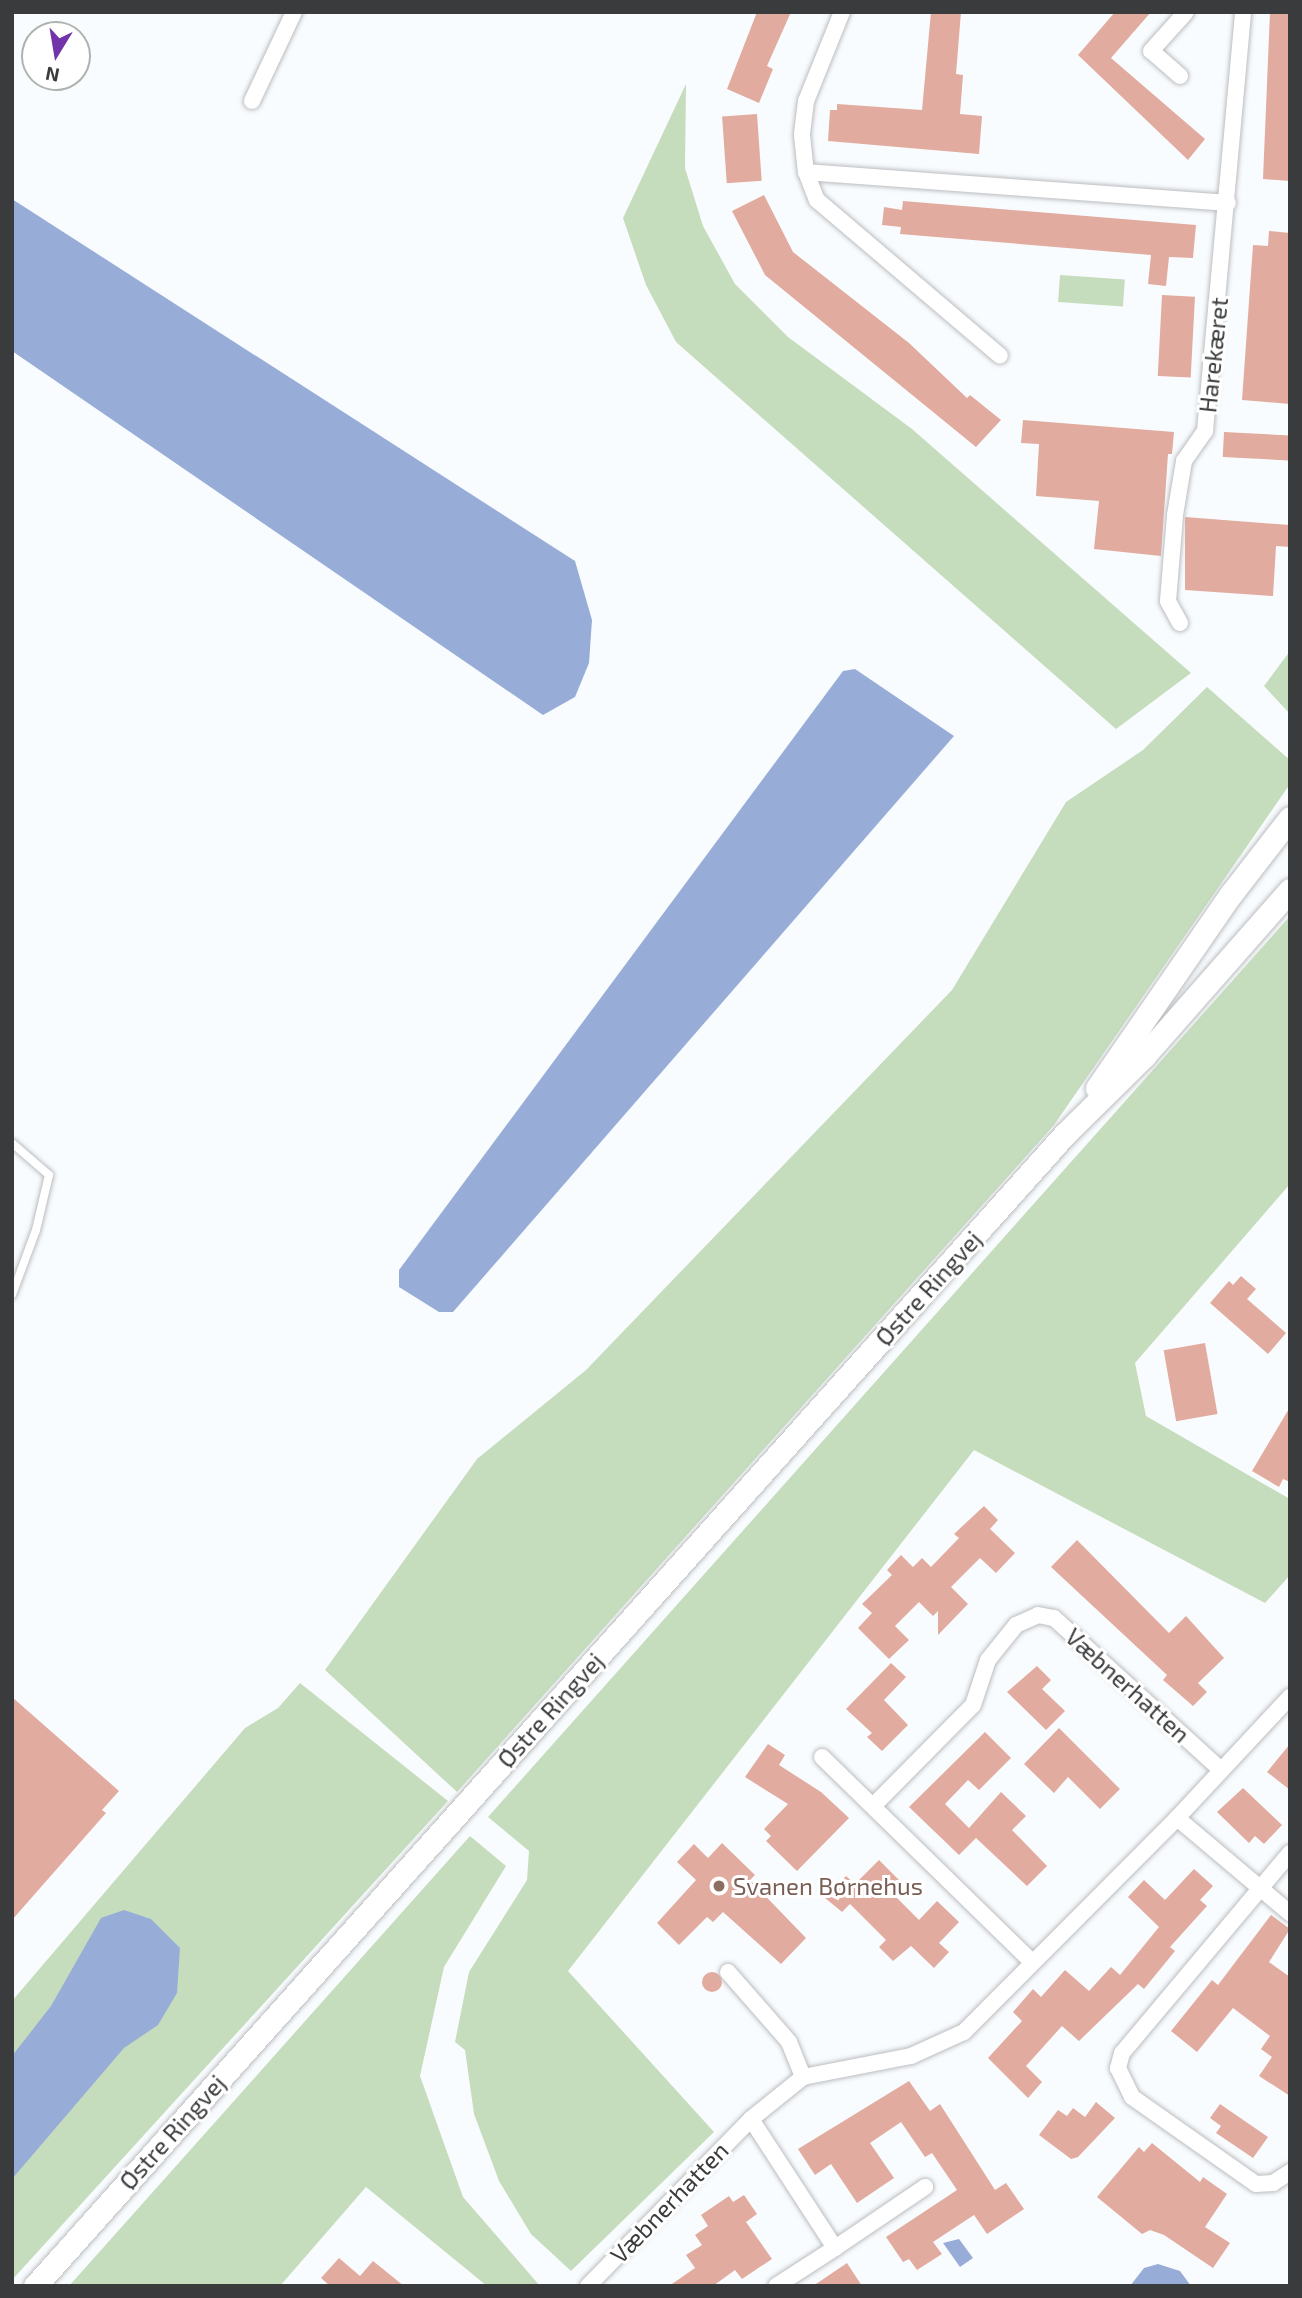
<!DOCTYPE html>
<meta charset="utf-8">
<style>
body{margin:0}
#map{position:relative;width:1302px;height:2298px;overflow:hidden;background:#f9fcfe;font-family:"Exo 2",sans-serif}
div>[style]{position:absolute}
.green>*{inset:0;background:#c6ddbd;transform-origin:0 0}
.water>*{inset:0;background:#97add8}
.building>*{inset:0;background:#e2ab9f;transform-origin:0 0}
.round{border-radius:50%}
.roads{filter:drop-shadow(0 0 2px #bbbdc0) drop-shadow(0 0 2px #bbbdc0)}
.lane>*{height:8px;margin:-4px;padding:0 4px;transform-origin:4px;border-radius:4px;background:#fff}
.street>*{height:16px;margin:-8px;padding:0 8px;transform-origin:8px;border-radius:8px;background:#fff}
.secondary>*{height:23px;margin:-11.5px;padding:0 11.5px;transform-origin:11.5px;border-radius:11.5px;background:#fff}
.dots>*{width:19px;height:19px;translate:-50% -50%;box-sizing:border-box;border:4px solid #fff;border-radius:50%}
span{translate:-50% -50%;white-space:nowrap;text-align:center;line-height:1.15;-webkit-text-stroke:6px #fff;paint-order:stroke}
.street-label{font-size:24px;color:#3a3b3c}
.education-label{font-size:24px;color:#785e54}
.left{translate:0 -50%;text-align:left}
.frame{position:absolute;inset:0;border:14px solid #3a3b3c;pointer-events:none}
.north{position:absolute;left:21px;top:21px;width:70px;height:70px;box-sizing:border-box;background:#fff;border:2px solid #b0b1b1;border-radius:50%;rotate:191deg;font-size:19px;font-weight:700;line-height:28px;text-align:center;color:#3a3b3c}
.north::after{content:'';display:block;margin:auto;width:24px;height:32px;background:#7134a9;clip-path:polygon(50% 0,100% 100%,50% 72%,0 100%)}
</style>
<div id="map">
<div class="green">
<i style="clip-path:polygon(686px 84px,685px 168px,703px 226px,735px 284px,788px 337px,912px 429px,1191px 673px,1116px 729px,676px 342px,646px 285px,623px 218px)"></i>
<i style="left:1060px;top:275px;width:65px;height:27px;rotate:4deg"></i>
<i style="clip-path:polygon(1290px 651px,1290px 714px,1264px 686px)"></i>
<i style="clip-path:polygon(1207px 687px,1290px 760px,1290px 784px,1054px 1125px,457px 1792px,325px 1670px,477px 1459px,586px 1370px,952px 990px,1066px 802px,1143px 750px)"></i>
<i style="clip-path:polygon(1290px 916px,1290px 1184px,1135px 1363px,1146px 1416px,1290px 1499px,1290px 1575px,1265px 1603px,974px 1450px,568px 1971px,714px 2132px,571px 2271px,531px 2234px,499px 2181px,474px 2114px,465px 2050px,455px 2042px,469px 1972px,527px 1880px,529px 1851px,488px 1817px)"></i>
<i style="clip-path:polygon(300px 1683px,448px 1801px,12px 2280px,12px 2001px,245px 1728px,278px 1708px)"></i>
<i style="clip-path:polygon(470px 1836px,506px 1866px,444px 1967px,420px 2076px,463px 2197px,540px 2286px,487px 2286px,366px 2187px,280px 2286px,69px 2286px)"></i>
</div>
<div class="water">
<i style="clip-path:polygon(12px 199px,575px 561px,592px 620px,589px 663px,575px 697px,543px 715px,12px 351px)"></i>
<i style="clip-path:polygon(855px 669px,954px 736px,453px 1312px,439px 1312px,399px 1287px,399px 1270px,843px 671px)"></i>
<i style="clip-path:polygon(124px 1910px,151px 1919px,180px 1948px,177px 1993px,158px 2025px,124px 2048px,12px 2179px,12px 2056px,51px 2006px,101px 1918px)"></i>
<i style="clip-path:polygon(959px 2239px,973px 2258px,960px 2267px,943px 2243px)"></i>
<i style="clip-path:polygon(1158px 2264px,1180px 2271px,1191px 2286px,1130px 2286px,1144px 2268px)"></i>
</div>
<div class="building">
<i style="clip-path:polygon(757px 12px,791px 12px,767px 66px,773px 69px,759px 103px,727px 89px)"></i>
<i style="clip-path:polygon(931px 12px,961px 12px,956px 74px,963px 75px,960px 114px,982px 116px,979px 154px,828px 141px,830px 110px,837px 110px,837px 104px,922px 110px)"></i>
<i style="clip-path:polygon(1115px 12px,1151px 12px,1111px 58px,1205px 139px,1188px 160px,1078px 55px)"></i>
<i style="clip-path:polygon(1270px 12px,1290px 12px,1290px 181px,1263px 179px)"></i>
<i style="left:757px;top:114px;width:67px;height:35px;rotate:86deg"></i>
<i style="clip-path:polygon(764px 195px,793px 252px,909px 343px,967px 398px,970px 395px,1001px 420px,976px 447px,765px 275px,732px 211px)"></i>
<i style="clip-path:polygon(903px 201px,1196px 225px,1193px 258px,1169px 257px,1166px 286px,1148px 284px,1151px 255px,900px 234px,901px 227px,882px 225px,884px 207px,902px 210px)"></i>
<i style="clip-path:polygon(1269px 231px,1290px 233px,1290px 404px,1242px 400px,1253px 245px,1268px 246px)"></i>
<i style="left:1162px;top:295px;width:33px;height:81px;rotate:3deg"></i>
<i style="clip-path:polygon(1023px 420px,1174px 432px,1172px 454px,1168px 454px,1161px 556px,1094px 549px,1099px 501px,1036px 496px,1039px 444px,1021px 443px)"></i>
<i style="left:1224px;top:432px;width:66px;height:25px;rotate:3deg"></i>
<i style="clip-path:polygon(1185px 517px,1290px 525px,1290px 547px,1276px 546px,1273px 596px,1185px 590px)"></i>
<i style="clip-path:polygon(1241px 1276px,1256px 1289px,1247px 1299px,1286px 1333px,1268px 1354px,1210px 1303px,1229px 1281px,1233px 1285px)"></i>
<i style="left:1205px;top:1343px;width:72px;height:42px;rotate:80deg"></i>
<i style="clip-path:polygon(1290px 1407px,1290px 1482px,1283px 1479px,1279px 1487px,1252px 1471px)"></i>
<i style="clip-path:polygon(984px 1506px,998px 1520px,990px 1529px,1015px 1553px,996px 1573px,980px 1558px,951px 1587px,968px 1604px,938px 1635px,938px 1611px,933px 1616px,919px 1602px,895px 1626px,909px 1640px,889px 1659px,858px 1628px,872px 1613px,862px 1604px,892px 1575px,887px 1570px,901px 1555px,913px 1567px,922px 1558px,931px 1567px,959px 1538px,954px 1534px)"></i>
<i style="clip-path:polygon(1077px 1540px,1169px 1633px,1186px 1616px,1224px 1658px,1198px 1683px,1207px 1692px,1193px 1706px,1163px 1680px,1167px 1675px,1051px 1567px)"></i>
<i style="clip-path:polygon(891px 1663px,906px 1677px,884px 1700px,908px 1725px,882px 1751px,867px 1737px,872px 1733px,846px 1709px)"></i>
<i style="clip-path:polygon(1037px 1666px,1051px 1680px,1042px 1689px,1065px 1711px,1046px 1730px,1007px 1692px)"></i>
<i style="clip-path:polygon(12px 1697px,119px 1791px,102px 1810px,106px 1813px,12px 1920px)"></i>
<i style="clip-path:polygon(1059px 1728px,1120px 1789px,1100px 1809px,1068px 1777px,1054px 1793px,1024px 1764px)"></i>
<i style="clip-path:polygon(985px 1732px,1011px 1758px,979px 1790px,968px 1780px,945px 1804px,969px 1828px,1001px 1792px,1026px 1816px,1012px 1830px,1047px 1866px,1027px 1886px,976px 1838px,959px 1855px,909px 1807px)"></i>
<i style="clip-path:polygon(768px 1744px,785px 1755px,779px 1765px,821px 1792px,849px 1818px,797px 1871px,766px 1841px,771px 1836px,764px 1829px,788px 1804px,745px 1777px)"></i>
<i style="clip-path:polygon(1290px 1744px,1290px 1790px,1267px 1772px)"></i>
<i style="clip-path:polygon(1243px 1788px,1282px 1825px,1264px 1844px,1255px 1836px,1249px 1843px,1217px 1812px)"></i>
<i style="clip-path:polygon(722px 1843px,755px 1875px,750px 1880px,806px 1938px,781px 1964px,723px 1912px,713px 1922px,707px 1917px,679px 1945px,657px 1923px,696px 1880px,677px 1862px,694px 1844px,708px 1858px)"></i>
<i style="clip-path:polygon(879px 1860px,899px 1880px,889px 1890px,919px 1920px,937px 1901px,959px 1922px,939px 1943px,949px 1952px,934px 1968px,911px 1946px,893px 1961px,879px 1947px,886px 1940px,850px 1904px,842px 1912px,825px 1898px,846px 1876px,855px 1884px)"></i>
<i style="clip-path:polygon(1194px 1869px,1213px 1886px,1200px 1900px,1207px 1906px,1170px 1947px,1175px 1951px,1144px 1989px,1138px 1984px,1079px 2041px,1062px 2026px,1026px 2066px,1042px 2082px,1028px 2098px,988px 2058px,1022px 2021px,1013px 2012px,1033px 1989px,1041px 1997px,1065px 1970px,1089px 1991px,1111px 1967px,1120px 1975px,1159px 1927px,1128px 1897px,1144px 1880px,1165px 1900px)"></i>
<i style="clip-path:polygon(1271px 1915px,1290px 1929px,1269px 1962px,1290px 1977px,1290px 2096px,1259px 2076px,1272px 2057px,1261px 2049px,1270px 2036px,1233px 2008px,1197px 2052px,1171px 2031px,1212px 1980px,1218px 1985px)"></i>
<i class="round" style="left:702px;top:1972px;width:20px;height:20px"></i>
<i style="clip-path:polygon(909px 2081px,930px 2111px,940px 2104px,995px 2190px,1006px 2183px,1024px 2209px,987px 2234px,974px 2215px,933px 2242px,942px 2254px,917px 2270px,909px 2259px,903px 2262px,886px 2237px,957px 2190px,932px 2153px,925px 2157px,901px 2122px,870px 2143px,894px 2178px,857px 2203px,831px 2164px,815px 2175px,798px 2149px)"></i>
<i style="clip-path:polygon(1096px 2102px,1115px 2118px,1078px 2157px,1071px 2159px,1039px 2135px,1058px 2110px,1067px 2116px,1073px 2108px,1085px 2117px)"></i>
<i style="clip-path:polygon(1220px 2104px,1268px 2137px,1253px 2158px,1216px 2133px,1221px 2126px,1210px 2118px)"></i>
<i style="clip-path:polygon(1152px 2143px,1200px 2182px,1203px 2177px,1227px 2194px,1205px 2227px,1230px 2243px,1213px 2268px,1164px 2235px,1150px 2230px,1142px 2234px,1097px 2197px,1139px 2147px,1144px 2152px)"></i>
<i style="clip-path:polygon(744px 2195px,757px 2214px,746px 2222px,772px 2259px,742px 2279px,735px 2270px,713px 2286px,669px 2286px,695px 2268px,686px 2255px,702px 2245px,695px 2235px,708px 2226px,701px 2215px,729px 2196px,733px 2202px)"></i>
<i style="clip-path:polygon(339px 2258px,360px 2276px,373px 2261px,404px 2286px,330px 2286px,321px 2278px)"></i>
<i style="clip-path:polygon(847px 2263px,862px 2286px,813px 2286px)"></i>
</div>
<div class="roads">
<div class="lane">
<i style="left:12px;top:1143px;width:49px;rotate:40.9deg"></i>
<i style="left:49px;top:1175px;width:57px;rotate:103.3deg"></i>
<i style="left:36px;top:1230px;width:69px;rotate:110.3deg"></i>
</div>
<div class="street">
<i style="left:842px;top:12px;width:96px;rotate:112deg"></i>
<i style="left:806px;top:101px;width:34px;rotate:97deg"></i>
<i style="left:802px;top:135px;width:37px;rotate:84deg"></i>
<i style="left:806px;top:172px;width:30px;rotate:69deg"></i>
<i style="left:817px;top:200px;width:240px;rotate:40.4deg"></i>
<i style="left:1180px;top:76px;width:38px;rotate:-139deg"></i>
<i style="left:1151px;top:51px;width:52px;rotate:-48.1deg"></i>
<i style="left:252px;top:101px;width:98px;rotate:-64.7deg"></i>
<i style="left:806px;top:172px;width:423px;rotate:4.2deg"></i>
<i style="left:1180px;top:623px;width:25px;rotate:-119deg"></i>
<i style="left:1168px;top:601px;width:86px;rotate:-85.3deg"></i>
<i style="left:1175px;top:515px;width:55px;rotate:-80.5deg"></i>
<i style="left:1184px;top:461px;width:37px;rotate:-55deg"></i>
<i style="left:1205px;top:431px;width:421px;rotate:-84.8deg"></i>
<i style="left:822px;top:1757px;width:292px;rotate:44.3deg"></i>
<i style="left:873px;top:1806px;width:142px;rotate:-45.3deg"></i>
<i style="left:973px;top:1705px;width:47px;rotate:-71.6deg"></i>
<i style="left:988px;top:1660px;width:45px;rotate:-51.3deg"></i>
<i style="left:1016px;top:1625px;width:24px;rotate:-24deg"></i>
<i style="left:1038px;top:1615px;width:16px;rotate:11deg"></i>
<i style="left:1054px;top:1618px;width:224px;rotate:42.3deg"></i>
<i style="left:1177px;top:1818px;width:148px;rotate:40.1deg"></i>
<i style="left:1290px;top:1853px;width:261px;rotate:130deg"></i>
<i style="left:1122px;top:2053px;width:16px;rotate:105deg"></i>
<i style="left:1118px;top:2068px;width:32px;rotate:64deg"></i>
<i style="left:1132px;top:2097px;width:151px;rotate:35.1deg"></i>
<i style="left:1256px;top:2184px;width:17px;rotate:-3deg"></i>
<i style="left:1273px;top:2183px;width:20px;rotate:-33deg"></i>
<i style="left:728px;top:1972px;width:93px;rotate:48.9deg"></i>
<i style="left:789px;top:2042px;width:38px;rotate:68deg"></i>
<i style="left:751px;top:2119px;width:154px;rotate:56.9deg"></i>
<i style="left:835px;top:2248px;width:70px;rotate:147.2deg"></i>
<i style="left:835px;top:2248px;width:109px;rotate:-34.1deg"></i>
<i style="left:588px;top:2286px;width:233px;rotate:-45.7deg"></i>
<i style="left:751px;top:2119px;width:67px;rotate:-38.9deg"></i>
<i style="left:803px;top:2077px;width:110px;rotate:-11deg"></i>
<i style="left:911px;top:2056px;width:58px;rotate:-24.4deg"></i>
<i style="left:964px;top:2032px;width:302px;rotate:-45.1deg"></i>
<i style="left:1177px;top:1818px;width:166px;rotate:-47deg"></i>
</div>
<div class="secondary">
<i style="left:1097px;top:1088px;width:236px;rotate:-55.4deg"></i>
<i style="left:1231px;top:894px;width:96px;rotate:-52.2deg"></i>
<i style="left:35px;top:2286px;width:1545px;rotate:-48.2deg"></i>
<i style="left:1065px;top:1134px;width:111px;rotate:-44.6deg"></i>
<i style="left:1144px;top:1056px;width:221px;rotate:-48.7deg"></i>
</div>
</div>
<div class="dots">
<i style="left:719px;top:1886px;background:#8d6e63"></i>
</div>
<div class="street-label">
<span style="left:1213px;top:355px;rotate:-84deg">Harekæret</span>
<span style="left:928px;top:1288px;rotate:-48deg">Østre Ringvej</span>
<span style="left:1128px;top:1685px;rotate:42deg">Væbnerhatten</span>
<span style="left:550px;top:1710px;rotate:-48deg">Østre Ringvej</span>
<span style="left:172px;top:2132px;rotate:-48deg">Østre Ringvej</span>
<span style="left:669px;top:2202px;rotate:-46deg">Væbnerhatten</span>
</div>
<div class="education-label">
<span class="left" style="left:733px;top:1886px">Svanen Børnehus</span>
</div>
<div class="frame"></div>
<div class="north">N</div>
</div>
